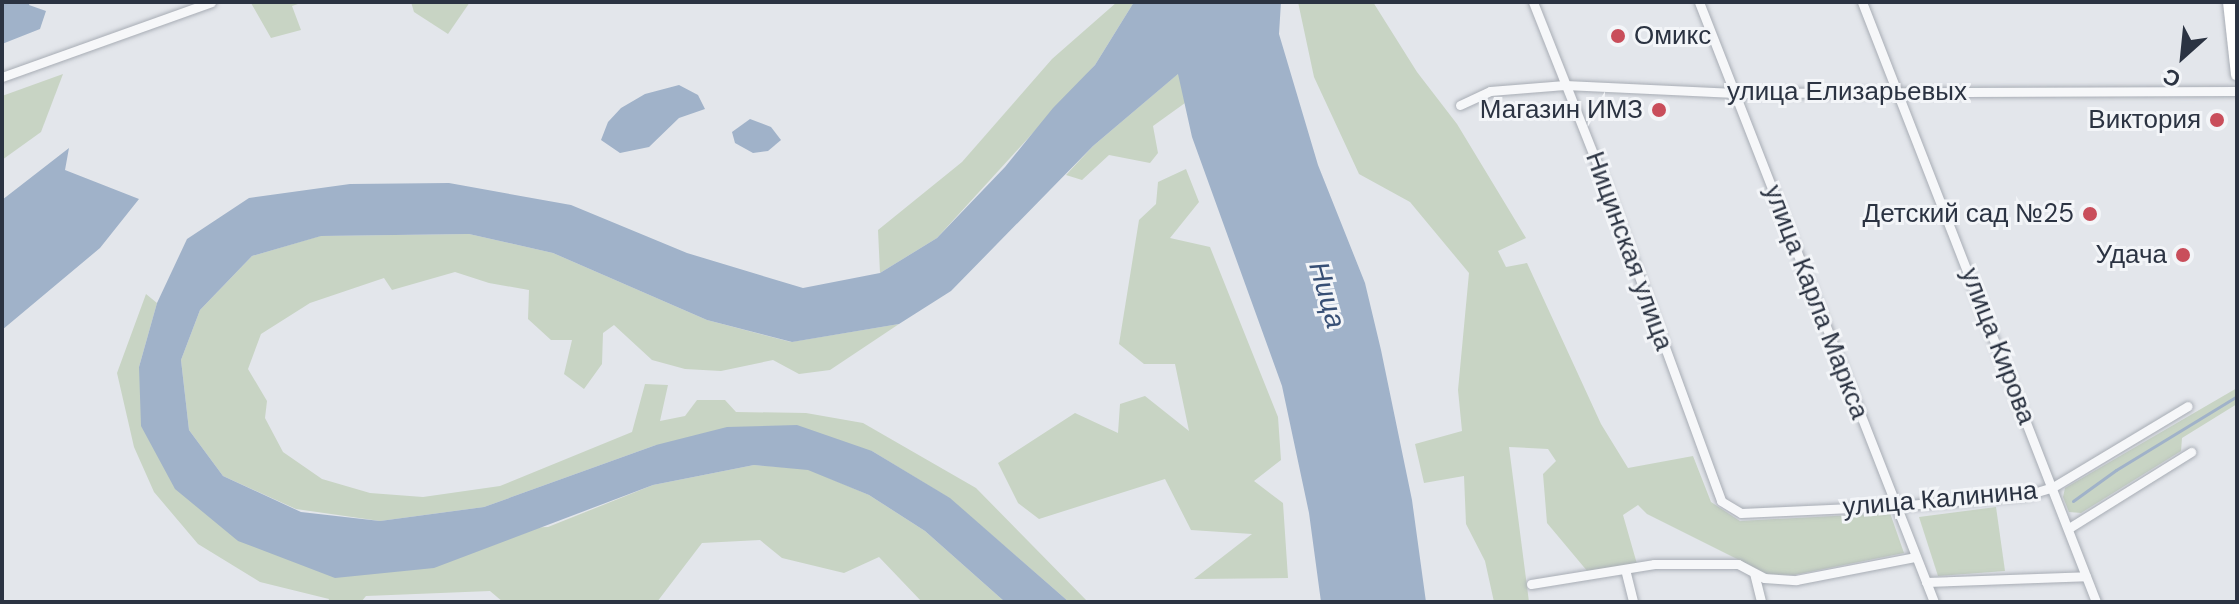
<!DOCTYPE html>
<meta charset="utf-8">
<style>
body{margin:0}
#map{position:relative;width:2239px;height:604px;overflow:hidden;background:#e3e6eb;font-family:"DM Sans",sans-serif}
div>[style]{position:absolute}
.green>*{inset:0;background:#c8d4c4}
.water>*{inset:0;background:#a0b2c9}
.stream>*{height:3px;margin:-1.5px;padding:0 1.5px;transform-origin:1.5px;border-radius:1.5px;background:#a0b2c9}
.roads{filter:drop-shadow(0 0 2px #a8adb5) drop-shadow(0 0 2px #a8adb5)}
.minor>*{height:9px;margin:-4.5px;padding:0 4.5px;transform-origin:4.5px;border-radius:4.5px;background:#f6f7f9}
.major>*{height:12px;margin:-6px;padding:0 6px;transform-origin:6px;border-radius:6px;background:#fff}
.dots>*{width:22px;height:22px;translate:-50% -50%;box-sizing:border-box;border:4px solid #f3f5f8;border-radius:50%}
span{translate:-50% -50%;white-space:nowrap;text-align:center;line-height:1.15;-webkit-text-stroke:6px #f3f5f8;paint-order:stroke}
.poi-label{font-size:26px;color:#2b3342}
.left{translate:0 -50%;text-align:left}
.right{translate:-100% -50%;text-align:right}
.street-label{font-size:26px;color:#2b3342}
.water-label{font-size:28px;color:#374f75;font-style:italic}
.frame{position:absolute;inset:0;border:4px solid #2b3342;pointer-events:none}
.north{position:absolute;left:2143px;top:16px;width:80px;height:80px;-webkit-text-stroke:6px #f3f5f8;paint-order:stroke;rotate:207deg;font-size:22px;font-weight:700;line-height:32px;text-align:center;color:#2b3342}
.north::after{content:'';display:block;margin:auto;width:28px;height:36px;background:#2b3342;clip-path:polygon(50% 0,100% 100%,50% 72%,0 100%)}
</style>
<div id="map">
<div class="green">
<i style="clip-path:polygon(304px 2px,292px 6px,301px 30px,271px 38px,251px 3px)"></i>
<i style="clip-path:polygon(411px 2px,470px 2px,448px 34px,414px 12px)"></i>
<i style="clip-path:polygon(1117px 2px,1134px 2px,1095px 65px,937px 238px,880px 273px,878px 230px,962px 162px,1052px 59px)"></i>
<i style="clip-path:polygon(1298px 2px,1373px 2px,1417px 72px,1457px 124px,1526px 238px,1498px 251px,1506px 267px,1527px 263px,1601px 424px,1628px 468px,1693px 456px,1711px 502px,1740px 521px,1890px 513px,1904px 553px,1794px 575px,1767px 574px,1647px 514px,1638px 505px,1623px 515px,1637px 564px,1588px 572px,1547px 523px,1543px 474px,1556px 461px,1548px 449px,1509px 447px,1529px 602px,1494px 602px,1485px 561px,1466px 524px,1464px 476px,1424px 483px,1415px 444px,1462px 431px,1458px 390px,1469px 273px,1410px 202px,1359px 174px,1314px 77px)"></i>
<i style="clip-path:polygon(1179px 73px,1185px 103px,1153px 126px,1158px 153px,1150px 163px,1109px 155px,1082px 180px,1066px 175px,1093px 146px)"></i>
<i style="clip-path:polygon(63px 74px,41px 132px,2px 160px,2px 96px)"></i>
<i style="clip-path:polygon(1186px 169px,1199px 202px,1170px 238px,1210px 247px,1278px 417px,1281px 460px,1254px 481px,1283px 503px,1288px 578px,1194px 579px,1252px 534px,1191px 530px,1165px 479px,1039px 519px,1018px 503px,998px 463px,1075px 413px,1118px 433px,1120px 404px,1145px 396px,1189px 431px,1175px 364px,1144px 364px,1119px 344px,1139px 220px,1156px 204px,1158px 182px)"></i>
<i style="clip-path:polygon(469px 234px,553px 253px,707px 320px,791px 342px,899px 324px,830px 370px,799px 374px,773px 360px,721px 371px,685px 369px,652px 360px,614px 325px,603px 333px,602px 364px,584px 389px,564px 374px,572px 340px,551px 340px,528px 319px,529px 290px,489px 283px,455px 272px,392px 290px,384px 278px,310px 303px,261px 334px,248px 369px,267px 401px,265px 418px,283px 452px,322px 479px,370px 493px,423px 497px,500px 486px,632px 432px,645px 384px,668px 385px,660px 421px,685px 416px,697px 400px,725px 400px,736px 412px,806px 413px,863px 423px,976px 488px,1088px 602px,1069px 602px,949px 498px,872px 451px,656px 445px,484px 507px,380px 521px,296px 509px,223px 476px,189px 430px,181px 360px,200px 310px,252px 256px,320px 236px)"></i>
<i style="clip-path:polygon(146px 294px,157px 303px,139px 367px,238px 541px,548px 527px,653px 485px,754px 465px,808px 469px,869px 495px,925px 531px,1005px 602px,922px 602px,879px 557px,844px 573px,782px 558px,760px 540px,702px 543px,657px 602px,503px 602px,490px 591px,366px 596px,361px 602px,328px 602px,329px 599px,260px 582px,198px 544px,154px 492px,134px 447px,117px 373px)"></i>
<i style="clip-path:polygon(2237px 388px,2237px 404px,2182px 438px,2181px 451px,2081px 513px,2069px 512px,2063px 497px,2065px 488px)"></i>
<i style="clip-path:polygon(1996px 507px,2005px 571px,1938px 576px,1919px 517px)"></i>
</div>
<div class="water">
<i style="clip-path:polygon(2px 2px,30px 2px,29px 5px,46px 11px,40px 29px,2px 44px)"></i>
<i style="clip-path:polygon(1134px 2px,1281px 2px,1279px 34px,1318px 165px,1365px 283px,1381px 350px,1412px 500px,1426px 602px,1321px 602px,1309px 513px,1282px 386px,1192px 137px,1178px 74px,1093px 146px,951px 291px,899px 324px,792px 342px,707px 320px,553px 253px,469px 234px,321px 236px,252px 256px,200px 310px,181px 360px,189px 430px,223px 476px,301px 512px,380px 521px,484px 507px,656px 445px,727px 427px,797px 425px,872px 451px,950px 498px,1069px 602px,1005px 602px,925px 531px,869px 495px,808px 470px,754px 465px,653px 485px,434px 568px,335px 578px,238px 541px,175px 489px,141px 426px,139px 367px,157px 303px,187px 239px,249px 198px,350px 184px,449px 183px,571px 205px,687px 253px,803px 288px,880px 273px,937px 238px,1005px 167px,1053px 108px,1095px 65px)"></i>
<i style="clip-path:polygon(679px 85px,698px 95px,705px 109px,679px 118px,649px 147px,620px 153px,601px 140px,608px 122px,621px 108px,645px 94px)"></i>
<i style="clip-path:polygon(750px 119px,771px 127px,781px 140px,768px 151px,753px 153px,735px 143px,732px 132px)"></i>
<i style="clip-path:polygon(69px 148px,65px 170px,139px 199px,100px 248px,2px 330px,2px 200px)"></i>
</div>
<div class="stream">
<i style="left:2073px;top:501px;width:53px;rotate:-35.8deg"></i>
<i style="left:2116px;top:470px;width:142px;rotate:-31.4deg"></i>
</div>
<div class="roads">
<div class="minor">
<i style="left:1533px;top:2px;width:198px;rotate:68.4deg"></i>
<i style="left:1606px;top:186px;width:335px;rotate:69.9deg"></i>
<i style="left:1721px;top:501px;width:23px;rotate:31deg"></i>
<i style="left:1741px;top:513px;width:155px;rotate:-2.6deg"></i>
<i style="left:1896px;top:506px;width:131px;rotate:-4.8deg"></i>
<i style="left:2027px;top:495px;width:27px;rotate:-17deg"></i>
<i style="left:2053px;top:487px;width:157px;rotate:-31deg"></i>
<i style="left:1699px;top:2px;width:644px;rotate:68.61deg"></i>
<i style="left:1862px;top:2px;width:644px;rotate:68.69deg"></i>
<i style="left:2px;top:77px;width:222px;rotate:-19.7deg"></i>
<i style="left:1460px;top:105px;width:33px;rotate:-25deg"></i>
<i style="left:1490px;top:91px;width:75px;rotate:-4.6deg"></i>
<i style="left:1565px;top:85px;width:170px;rotate:2.7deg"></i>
<i style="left:1735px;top:93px;width:502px;rotate:-0.23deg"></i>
<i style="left:2069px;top:528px;width:144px;rotate:-31.9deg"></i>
<i style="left:1625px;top:569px;width:34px;rotate:76deg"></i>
<i style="left:1754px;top:573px;width:30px;rotate:76deg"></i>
<i style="left:1926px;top:582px;width:160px;rotate:-2.1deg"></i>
<i style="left:1531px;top:584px;width:125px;rotate:-9.2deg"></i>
<i style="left:1654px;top:564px;width:84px"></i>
<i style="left:1738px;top:564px;width:30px;rotate:28deg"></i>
<i style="left:1764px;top:578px;width:32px;rotate:4deg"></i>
<i style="left:1796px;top:580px;width:122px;rotate:-10.9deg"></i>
</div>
<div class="major">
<i style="left:2229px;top:2px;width:73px;rotate:83.7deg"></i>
</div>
</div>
<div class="dots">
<i style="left:1618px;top:36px;background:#c94e5b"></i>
<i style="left:1659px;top:110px;background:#c94e5b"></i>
<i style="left:2217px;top:120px;background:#c94e5b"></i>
<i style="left:2090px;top:214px;background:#c94e5b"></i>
<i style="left:2183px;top:255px;background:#c94e5b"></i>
</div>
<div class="poi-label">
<span class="left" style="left:1634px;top:36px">Омикс</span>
<span class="right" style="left:1643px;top:110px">Магазин ИМЗ</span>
<span class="right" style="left:2201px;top:120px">Виктория</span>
<span class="right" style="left:2074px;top:214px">Детский сад №25</span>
<span class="right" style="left:2167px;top:255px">Удача</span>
</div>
<div class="street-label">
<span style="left:1847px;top:92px">улица Елизарьевых</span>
<span style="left:1629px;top:251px;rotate:70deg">Ницинская улица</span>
<span style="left:1816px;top:302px;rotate:69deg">улица Карла Маркса</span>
<span style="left:1998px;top:346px;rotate:69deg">улица Кирова</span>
<span style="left:1940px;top:499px;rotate:-5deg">улица Калинина</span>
</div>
<div class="water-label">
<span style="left:1327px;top:295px;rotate:74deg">Ница</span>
</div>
<div class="frame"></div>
<div class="north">С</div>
</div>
